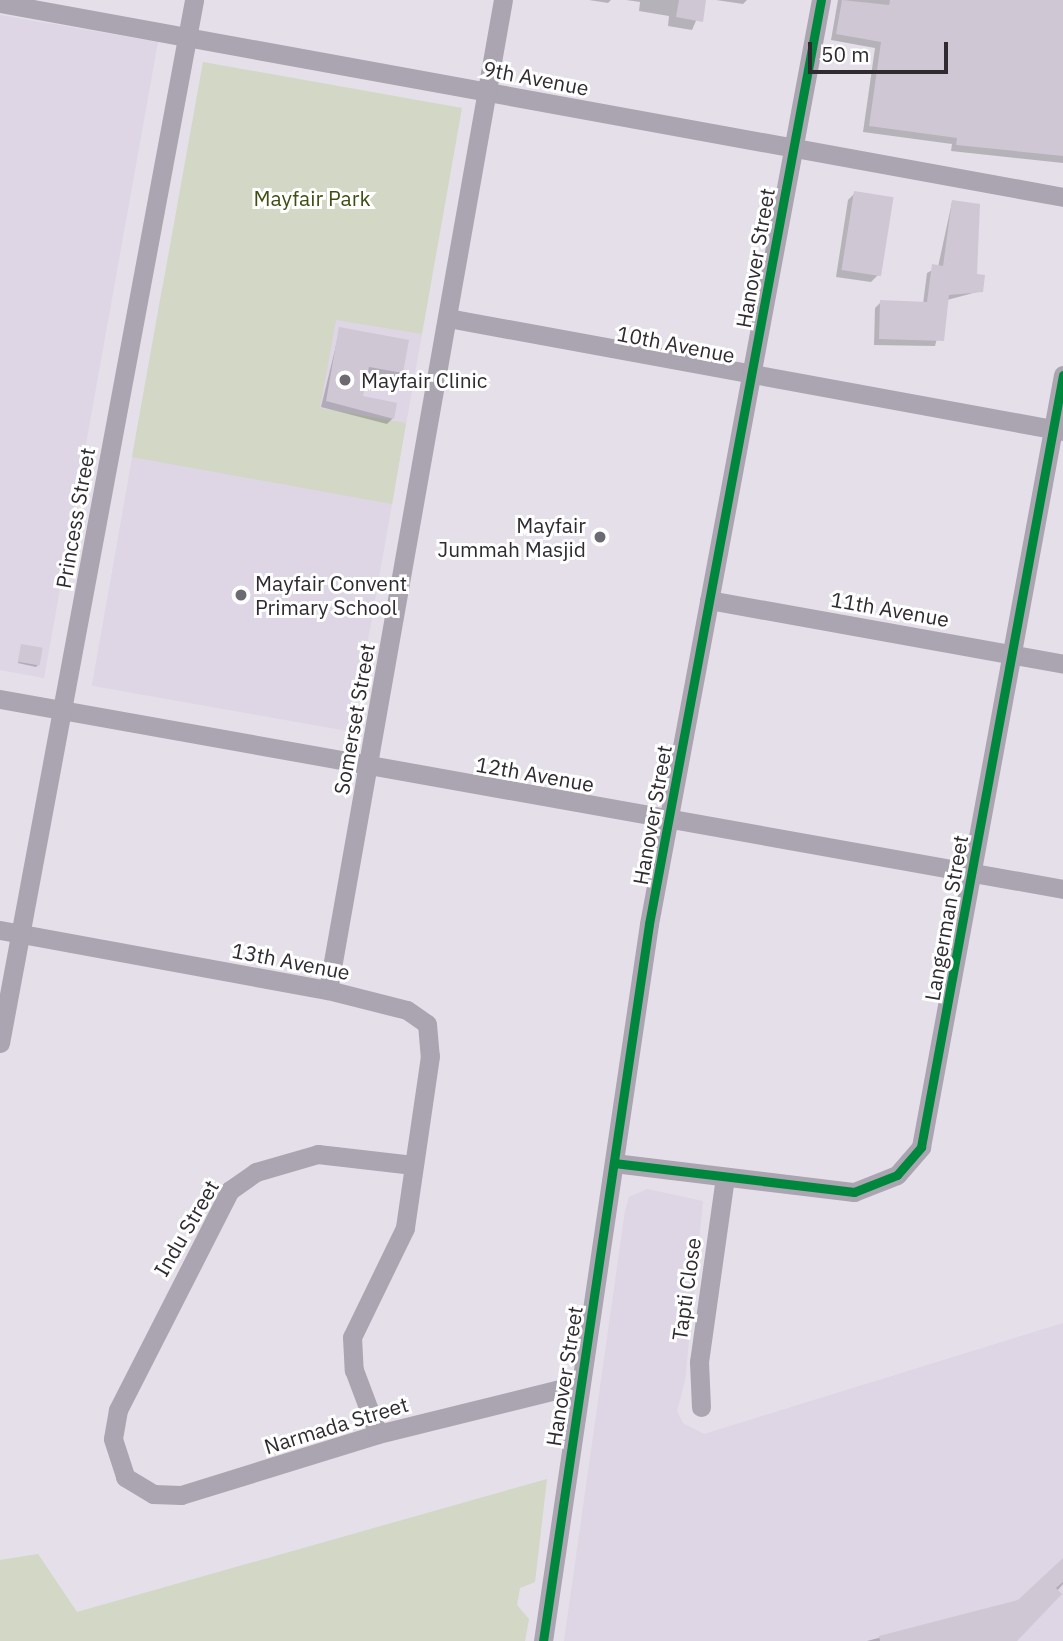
<!DOCTYPE html>
<style>
body{margin:0}
#map{position:relative;width:1063px;height:1641px;overflow:hidden;background:#e4dfe8;font-family:"IBM Plex Sans",sans-serif}
div>[style]{position:absolute}
.built>*{inset:0;background:#ded5e5;transform-origin:0 0}
.green>*{inset:0;background:#d2d7c6}
.shadow>*{inset:0;background:#0003}
.building>*{inset:0;background:#cfc7d4;transform-origin:0 0}
.minor>*{height:19px;margin:-9.5px;padding:0 9.5px;transform-origin:9.5px;border-radius:9.5px;background:#aba4b1}
.cycleway>*{height:9px;margin:-4.5px;padding:0 4.5px;transform-origin:4.5px;border-radius:4.5px;background:#00873e}
.dots>*{width:19px;height:19px;translate:-50% -50%;box-sizing:border-box;border:4px solid #fff;border-radius:50%}
span{translate:-50% -50%;white-space:nowrap;text-align:center;line-height:1.15;-webkit-text-stroke:6px #fff;paint-order:stroke}
.street-label{font-size:21px;color:#2f2b31}
.park-label{font-size:21px;color:#3f4e13}
.poi-label{font-size:21px;color:#2f2b31}
.left{translate:0 -50%;text-align:left}
.right{translate:-100% -50%;text-align:right}
.scale{position:absolute;left:808px;top:42px;width:140px;height:32px;box-sizing:border-box;border:4px solid #2f2b31;border-top:0;padding-left:9px;font-size:21px;line-height:24px;white-space:nowrap;color:#2f2b31;-webkit-text-stroke:5px #fff;paint-order:stroke}
</style>
<div id="map">
<div class="built">
<i style="clip-path:polygon(0 15px,158px 42px,44px 678px,0 670px)"></i>
<i style="left:162px;top:288px;width:264px;height:404px;rotate:10deg"></i>
<i style="clip-path:polygon(647px 1189px,703px 1201px,685px 1381px,677px 1411px,683px 1423px,704px 1434px,1063px 1323px,1063px 1641px,564px 1641px,625px 1211px,629px 1197px)"></i>
</div>
<div class="green">
<i style="clip-path:polygon(203px 62px,462px 108px,422px 334px,336px 320px,320px 408px,406px 423px,392px 504px,132px 457px)"></i>
<i style="clip-path:polygon(547px 1479px,535px 1582px,520px 1588px,517px 1605px,529px 1619px,525px 1641px,0 1641px,0 1560px,38px 1554px,77px 1612px)"></i>
</div>
<div class="shadow">
<i style="clip-path:polygon(589px 0,611px 0,608px 3px)"></i>
<i style="clip-path:polygon(626px 0,705px 0,692px 30px,668px 26px,669px 16px,639px 11px,640px 2px)"></i>
<i style="clip-path:polygon(716px 0,747px 0,743px 4px)"></i>
<i style="clip-path:polygon(838px 0,1063px 0,1063px 163px,951px 151px,952px 144px,863px 132px,875px 48px,831px 40px)"></i>
<i style="clip-path:polygon(855px 193px,878px 275px,871px 282px,836px 277px,848px 200px)"></i>
<i style="clip-path:polygon(952px 202px,981px 291px,947px 300px,935px 346px,874px 345px,875px 308px,881px 302px,923px 304px,927px 273px,938px 267px)"></i>
<i style="clip-path:polygon(340px 329px,401px 372px,395px 378px,366px 373px,361px 398px,393px 418px,387px 424px,321px 407px)"></i>
<i style="clip-path:polygon(22px 646px,38px 665px,36px 667px,18px 663px)"></i>
<i style="clip-path:polygon(1063px 1560px,1063px 1584px,1013px 1641px,867px 1641px,1019px 1601px)"></i>
</div>
<div class="building">
<i style="clip-path:polygon(679px 0,706px 0,703px 22px,676px 17px)"></i>
<i style="clip-path:polygon(842px 0,889px 5px,890px 0,1063px 0,1063px 156px,956px 145px,957px 138px,869px 126px,881px 42px,836px 34px)"></i>
<i style="left:854px;top:191px;width:40px;height:80px;rotate:9deg"></i>
<i style="clip-path:polygon(952px 200px,980px 204px,977px 274px,985px 275px,983px 292px,949px 295px,944px 341px,879px 339px,880px 300px,927px 302px,932px 264px,943px 266px)"></i>
<i style="clip-path:polygon(339px 327px,409px 340px,403px 373px,369px 367px,363px 396px,397px 403px,394px 419px,326px 401px)"></i>
<i style="left:21px;top:644px;width:22px;height:18px;rotate:10deg"></i>
<i style="clip-path:polygon(1063px 1558px,1063px 1582px,1056px 1588px,1062px 1594px,1017px 1641px,880px 1641px,879px 1636px,1018px 1600px)"></i>
</div>
<div class="minor">
<i style="left:0;top:3px;width:1081px;rotate:10.34deg"></i>
<i style="left:448px;top:318px;width:625px;rotate:10.41deg"></i>
<i style="left:709px;top:600px;width:360px;rotate:10.2deg"></i>
<i style="left:0;top:699px;width:1080px;rotate:10.13deg"></i>
<i style="left:0;top:930px;width:333px;rotate:10.4deg"></i>
<i style="left:328px;top:990px;width:81px;rotate:14.2deg"></i>
<i style="left:407px;top:1010px;width:24px;rotate:35deg"></i>
<i style="left:427px;top:1024px;width:32px;rotate:85deg"></i>
<i style="left:430px;top:1056px;width:174px;rotate:98.3deg"></i>
<i style="left:405px;top:1228px;width:121px;rotate:115.9deg"></i>
<i style="left:352px;top:1337px;width:33px;rotate:87deg"></i>
<i style="left:354px;top:1370px;width:68px;rotate:69.4deg"></i>
<i style="left:328px;top:990px;width:1005px;rotate:-79.98deg"></i>
<i style="left:0;top:1043px;width:1061px;rotate:-79.46deg"></i>
<i style="left:614px;top:1163px;width:242px;rotate:6.9deg"></i>
<i style="left:854px;top:1192px;width:46px;rotate:-21.6deg"></i>
<i style="left:897px;top:1175px;width:37px;rotate:-49deg"></i>
<i style="left:921px;top:1147px;width:785px;rotate:-79.58deg"></i>
<i style="left:413px;top:1165px;width:96px;rotate:-173.4deg"></i>
<i style="left:318px;top:1154px;width:65px;rotate:163.8deg"></i>
<i style="left:256px;top:1172px;width:32px;rotate:145deg"></i>
<i style="left:230px;top:1190px;width:247px;rotate:117deg"></i>
<i style="left:118px;top:1410px;width:29px;rotate:100deg"></i>
<i style="left:113px;top:1439px;width:40px;rotate:72deg"></i>
<i style="left:125px;top:1477px;width:33px;rotate:31deg"></i>
<i style="left:153px;top:1494px;width:28px;rotate:2deg"></i>
<i style="left:181px;top:1495px;width:206px;rotate:-17.2deg"></i>
<i style="left:378px;top:1434px;width:208px;rotate:-13.9deg"></i>
<i style="left:701px;top:1407px;width:45px;rotate:-92.5deg"></i>
<i style="left:699px;top:1362px;width:186px;rotate:-82deg"></i>
<i style="left:543px;top:1641px;width:725px;rotate:-81.59deg"></i>
<i style="left:649px;top:924px;width:940px;rotate:-79.46deg"></i>
</div>
<div class="cycleway">
<i style="left:614px;top:1163px;width:242px;rotate:6.9deg"></i>
<i style="left:854px;top:1192px;width:46px;rotate:-21.6deg"></i>
<i style="left:897px;top:1175px;width:37px;rotate:-49deg"></i>
<i style="left:921px;top:1147px;width:785px;rotate:-79.58deg"></i>
<i style="left:543px;top:1641px;width:725px;rotate:-81.59deg"></i>
<i style="left:649px;top:924px;width:940px;rotate:-79.46deg"></i>
</div>
<div class="dots">
<i style="left:345px;top:380px;background:#6e6a71"></i>
<i style="left:600px;top:537px;background:#6e6a71"></i>
<i style="left:241px;top:595px;background:#6e6a71"></i>
</div>
<div class="street-label">
<span style="left:536px;top:78px;rotate:11deg">9th Avenue</span>
<span style="left:755px;top:258px;rotate:-80deg">Hanover Street</span>
<span style="left:676px;top:344px;rotate:11deg">10th Avenue</span>
<span style="left:75px;top:518px;rotate:-80deg">Princess Street</span>
<span style="left:890px;top:609px;rotate:10deg">11th Avenue</span>
<span style="left:354px;top:719px;rotate:-80deg">Somerset Street</span>
<span style="left:535px;top:774px;rotate:10deg">12th Avenue</span>
<span style="left:652px;top:815px;rotate:-80deg">Hanover Street</span>
<span style="left:946px;top:918px;rotate:-80deg">Langerman Street</span>
<span style="left:291px;top:961px;rotate:11deg">13th Avenue</span>
<span style="left:186px;top:1228px;rotate:-60deg">Indu Street</span>
<span style="left:686px;top:1289px;rotate:-82deg">Tapti Close</span>
<span style="left:564px;top:1376px;rotate:-81deg">Hanover Street</span>
<span style="left:336px;top:1425px;rotate:-17deg">Narmada Street</span>
</div>
<div class="park-label">
<span style="left:312px;top:198px">Mayfair Park</span>
</div>
<div class="poi-label">
<span class="left" style="left:361px;top:380px">Mayfair Clinic</span>
<span class="right" style="left:586px;top:537px">Mayfair<br>Jummah Masjid</span>
<span class="left" style="left:255px;top:595px">Mayfair Convent<br>Primary School</span>
</div>
<div class="scale">50 m</div>
</div>
